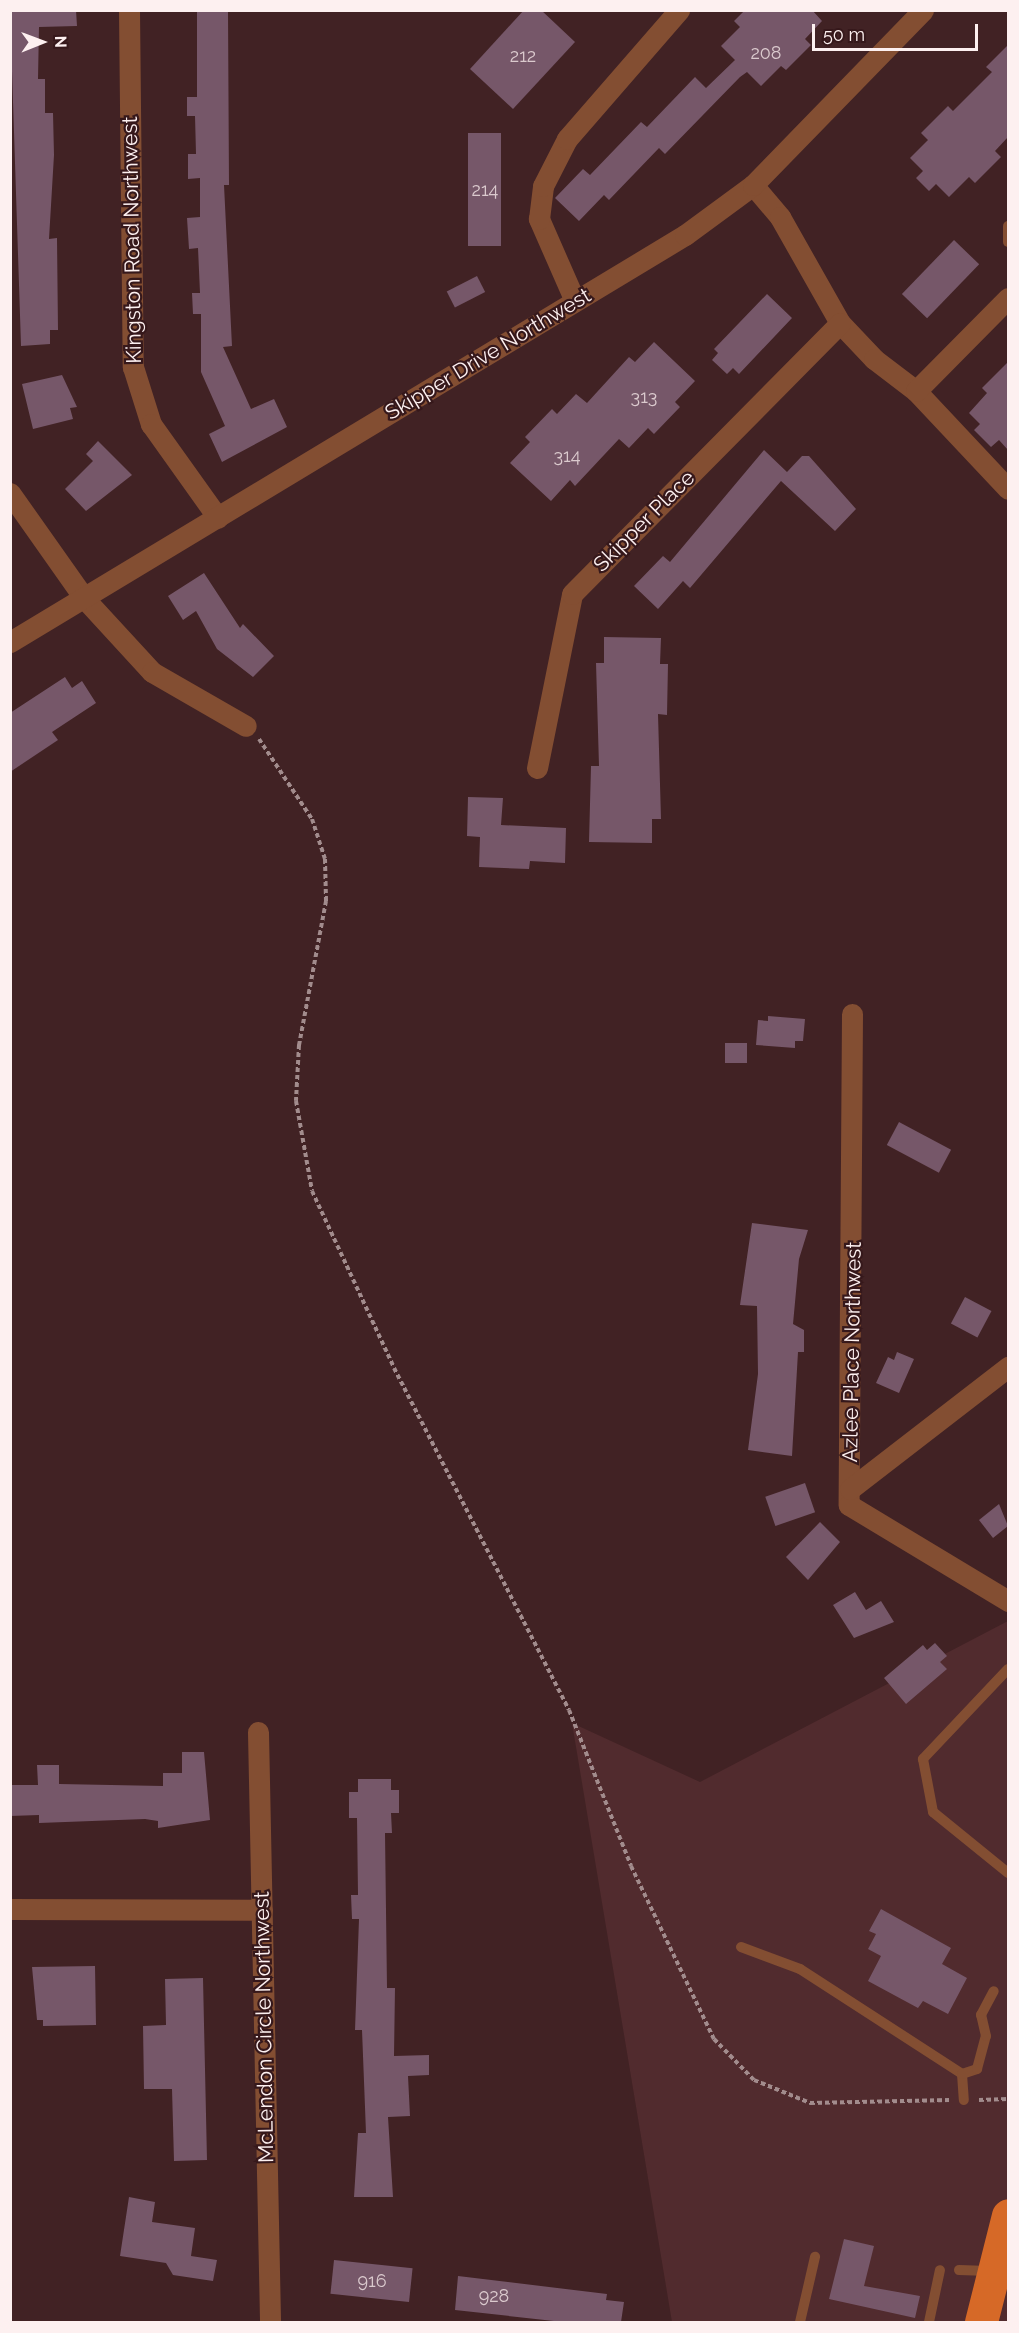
<!DOCTYPE html>
<style>
body{margin:0}
#map{position:relative;width:1019px;height:2333px;overflow:hidden;background:#412224;font-family:Raleway,sans-serif}
div>[style]{position:absolute}
.built>*{inset:0;background:#512b2e}
.building>*{inset:0;background:#765769;transform-origin:0 0}
.path>*{height:4px;margin-top:-2px;transform-origin:0;background:repeating-linear-gradient(90deg,#a28c8d 0 4.5px,transparent 0 7.5px)}
.service>*{height:10px;margin:-5px;padding:0 5px;transform-origin:5px;border-radius:5px;background:#834e32}
.minor>*{height:21px;margin:-10.5px;padding:0 10.5px;transform-origin:10.5px;border-radius:10.5px;background:#834e32}
.primary>*{height:33px;margin:-16.5px;padding:0 16.5px;transform-origin:16.5px;border-radius:16.5px;background:#d66927}
span{translate:-50% -50%;white-space:nowrap;text-align:center;line-height:1.15;-webkit-text-stroke:4.5px #36181b;paint-order:stroke}
.number-label{font-size:18px;color:#dbcace}
.number-label span{-webkit-text-stroke-width:0}
.street-label{font-size:21px;color:#fdf0f0}
.frame{position:absolute;inset:0;border:12px solid #fdf0f0;pointer-events:none}
.north{position:absolute;left:12px;top:12px;width:60px;height:60px;-webkit-text-stroke:4px #36181b;paint-order:stroke;rotate:89deg;font-size:16px;font-weight:700;line-height:24px;text-align:center;color:#fdf0f0}
.north::after{content:'';display:block;margin:auto;width:21px;height:27px;background:#fdf0f0;clip-path:polygon(50% 0,100% 100%,50% 72%,0 100%)}
.scale{position:absolute;left:812px;top:24px;width:166px;height:27px;box-sizing:border-box;border:3px solid #fdf0f0;border-top:0;padding-left:8px;font-size:18px;line-height:21px;white-space:nowrap;color:#fdf0f0;-webkit-text-stroke:4px #36181b;paint-order:stroke}
</style>
<div id="map">
<div class="built">
<i style="clip-path:polygon(1008px 1621px,1008px 2322px,672px 2322px,572px 1723px,700px 1782px)"></i>
</div>
<div class="building">
<i style="clip-path:polygon(10px 10px,76px 10px,77px 26px,39px 27px,38px 79px,45px 79px,45px 113px,53px 113px,54px 155px,49px 239px,57px 238px,58px 330px,50px 330px,50px 344px,21px 346px)"></i>
<i style="clip-path:polygon(197px 10px,228px 10px,229px 185px,224px 185px,232px 346px,223px 347px,251px 409px,274px 399px,287px 427px,222px 462px,209px 434px,225px 426px,201px 372px,201px 314px,193px 314px,192px 293px,200px 293px,198px 248px,189px 249px,187px 218px,200px 217px,200px 178px,188px 179px,188px 154px,196px 154px,195px 116px,187px 116px,187px 97px,197px 97px)"></i>
<i style="clip-path:polygon(524px 10px,541px 10px,575px 42px,513px 109px,470px 69px)"></i>
<i style="clip-path:polygon(745px 10px,812px 10px,822px 21px,805px 39px,811px 45px,786px 70px,781px 66px,761px 86px,747px 72px,740px 77px,665px 154px,659px 148px,609px 200px,604px 195px,579px 221px,555px 198px,583px 169px,590px 175px,641px 122px,647px 127px,695px 77px,706px 88px,735px 60px,721px 46px,740px 27px,734px 21px)"></i>
<i style="clip-path:polygon(1008px 45px,1008px 137px,995px 151px,1001px 157px,975px 183px,969px 177px,949px 197px,936px 184px,929px 191px,916px 178px,923px 171px,910px 158px,928px 140px,921px 133px,948px 106px,953px 111px,992px 72px,986px 67px)"></i>
<i style="left:501px;top:133px;width:113px;height:33px;rotate:90deg"></i>
<i style="left:954px;top:240px;width:35px;height:75px;rotate:44deg"></i>
<i style="left:477px;top:276px;width:18px;height:34px;rotate:63deg"></i>
<i style="clip-path:polygon(767px 294px,792px 318px,739px 374px,733px 368px,727px 374px,712px 360px,718px 353px,714px 349px)"></i>
<i style="clip-path:polygon(654px 342px,695px 381px,675px 402px,680px 407px,654px 434px,648px 428px,629px 448px,619px 439px,575px 486px,570px 480px,551px 501px,510px 463px,530px 442px,525px 437px,552px 409px,557px 414px,576px 394px,587px 403px,629px 357px,635px 362px)"></i>
<i style="clip-path:polygon(1008px 362px,1008px 450px,999px 440px,991px 447px,974px 430px,980px 424px,969px 413px,987px 393px,982px 388px)"></i>
<i style="clip-path:polygon(62px 375px,77px 407px,70px 408px,73px 419px,33px 429px,22px 384px)"></i>
<i style="clip-path:polygon(98px 441px,132px 475px,86px 511px,65px 489px,93px 461px,86px 454px)"></i>
<i style="clip-path:polygon(764px 450px,787px 472px,802px 456px,809px 456px,856px 509px,835px 531px,781px 481px,690px 588px,683px 581px,658px 609px,634px 586px,663px 556px,670px 562px)"></i>
<i style="clip-path:polygon(204px 573px,240px 628px,243px 624px,274px 656px,253px 677px,217px 649px,196px 611px,183px 620px,168px 596px)"></i>
<i style="clip-path:polygon(604px 637px,661px 638px,660px 664px,668px 664px,667px 715px,658px 714px,661px 819px,652px 819px,652px 843px,589px 842px,591px 766px,599px 766px,596px 663px,604px 663px)"></i>
<i style="clip-path:polygon(65px 677px,72px 688px,82px 681px,96px 703px,52px 732px,58px 740px,10px 772px,10px 713px)"></i>
<i style="clip-path:polygon(468px 797px,503px 798px,501px 825px,566px 828px,565px 863px,530px 861px,529px 869px,479px 867px,480px 837px,467px 836px)"></i>
<i style="clip-path:polygon(768px 1016px,805px 1019px,803px 1041px,795px 1041px,795px 1048px,756px 1045px,758px 1020px,768px 1021px)"></i>
<i style="left:725px;top:1043px;width:22px;height:20px"></i>
<i style="left:899px;top:1122px;width:59px;height:26px;rotate:28deg"></i>
<i style="clip-path:polygon(752px 1223px,808px 1230px,799px 1259px,793px 1324px,804px 1330px,804px 1352px,798px 1352px,792px 1456px,748px 1450px,758px 1374px,757px 1306px,740px 1305px)"></i>
<i style="left:965px;top:1297px;width:30px;height:30px;rotate:28deg"></i>
<i style="clip-path:polygon(897px 1352px,914px 1359px,899px 1393px,876px 1383px,888px 1357px,894px 1360px)"></i>
<i style="left:805px;top:1483px;width:31px;height:42px;rotate:71deg"></i>
<i style="clip-path:polygon(999px 1504px,1008px 1526px,993px 1538px,979px 1520px)"></i>
<i style="clip-path:polygon(820px 1522px,840px 1542px,808px 1580px,786px 1557px)"></i>
<i style="clip-path:polygon(855px 1592px,866px 1610px,881px 1601px,894px 1622px,854px 1638px,833px 1605px)"></i>
<i style="clip-path:polygon(935px 1643px,947px 1656px,940px 1662px,947px 1669px,906px 1704px,884px 1678px,923px 1645px,927px 1650px)"></i>
<i style="clip-path:polygon(182px 1752px,204px 1752px,210px 1820px,158px 1828px,158px 1821px,145px 1819px,39px 1823px,39px 1815px,10px 1816px,10px 1785px,38px 1785px,37px 1765px,59px 1765px,59px 1784px,163px 1786px,163px 1773px,182px 1773px)"></i>
<i style="clip-path:polygon(358px 1779px,391px 1779px,391px 1790px,399px 1790px,399px 1813px,391px 1813px,392px 1833px,385px 1833px,387px 1988px,395px 1988px,394px 2056px,429px 2055px,429px 2075px,408px 2076px,410px 2116px,388px 2117px,393px 2197px,354px 2197px,358px 2133px,366px 2133px,362px 2030px,355px 2030px,359px 1919px,352px 1919px,351px 1895px,358px 1895px,357px 1818px,349px 1818px,349px 1792px,358px 1792px)"></i>
<i style="clip-path:polygon(881px 1909px,951px 1948px,942px 1964px,967px 1978px,948px 2014px,923px 2001px,918px 2008px,868px 1981px,881px 1956px,868px 1949px,876px 1934px,869px 1931px)"></i>
<i style="clip-path:polygon(95px 1966px,96px 2025px,43px 2026px,43px 2020px,37px 2020px,32px 1967px)"></i>
<i style="clip-path:polygon(203px 1978px,207px 2160px,174px 2161px,172px 2089px,144px 2089px,143px 2026px,166px 2025px,165px 1979px)"></i>
<i style="clip-path:polygon(129px 2197px,155px 2202px,152px 2222px,195px 2228px,191px 2256px,217px 2260px,213px 2281px,173px 2275px,166px 2263px,120px 2256px)"></i>
<i style="clip-path:polygon(844px 2239px,874px 2246px,864px 2286px,920px 2296px,915px 2318px,829px 2299px)"></i>
<i style="left:334px;top:2260px;width:79px;height:34px;rotate:6deg"></i>
<i style="clip-path:polygon(458px 2276px,607px 2294px,606px 2300px,624px 2302px,621px 2322px,563px 2322px,455px 2310px)"></i>
</div>
<div class="path">
<i style="left:259px;top:739px;width:96px;rotate:56.5deg"></i>
<i style="left:312px;top:819px;width:42px;rotate:72deg"></i>
<i style="left:325px;top:859px;width:42px;rotate:88.6deg"></i>
<i style="left:326px;top:901px;width:147px;rotate:100.6deg"></i>
<i style="left:299px;top:1045px;width:56px;rotate:93.1deg"></i>
<i style="left:296px;top:1101px;width:91px;rotate:79.9deg"></i>
<i style="left:312px;top:1191px;width:195px;rotate:65.1deg"></i>
<i style="left:394px;top:1368px;width:384px;rotate:62.9deg"></i>
<i style="left:569px;top:1710px;width:168px;rotate:68.3deg"></i>
<i style="left:631px;top:1866px;width:192px;rotate:64.4deg"></i>
<i style="left:714px;top:2039px;width:57px;rotate:45.7deg"></i>
<i style="left:754px;top:2080px;width:61px;rotate:22.3deg"></i>
<i style="left:810px;top:2103px;width:140px;rotate:-1.2deg"></i>
<i style="left:979px;top:2100px;width:29px;rotate:-2deg"></i>
</div>
<div class="service">
<i style="left:1008px;top:226px;width:16px;rotate:90deg"></i>
<i style="left:1008px;top:1669px;width:124px;rotate:133.4deg"></i>
<i style="left:923px;top:1759px;width:54px;rotate:79.3deg"></i>
<i style="left:933px;top:1812px;width:97px;rotate:39.1deg"></i>
<i style="left:741px;top:1947px;width:63px;rotate:20.4deg"></i>
<i style="left:800px;top:1969px;width:193px;rotate:32.9deg"></i>
<i style="left:962px;top:2074px;width:26px;rotate:86deg"></i>
<i style="left:962px;top:2074px;width:16px;rotate:-18deg"></i>
<i style="left:977px;top:2069px;width:34px;rotate:-75deg"></i>
<i style="left:986px;top:2036px;width:22px;rotate:-103deg"></i>
<i style="left:981px;top:2015px;width:27px;rotate:-62deg"></i>
<i style="left:959px;top:2270px;width:30px;rotate:2deg"></i>
<i style="left:800px;top:2322px;width:67px;rotate:-77deg"></i>
<i style="left:929px;top:2322px;width:53px;rotate:-78.1deg"></i>
</div>
<div class="minor">
<i style="left:129px;top:10px;width:357px;rotate:89.4deg"></i>
<i style="left:133px;top:367px;width:60px;rotate:72.5deg"></i>
<i style="left:151px;top:424px;width:115px;rotate:54.5deg"></i>
<i style="left:753px;top:185px;width:42px;rotate:49.8deg"></i>
<i style="left:780px;top:217px;width:122px;rotate:60.5deg"></i>
<i style="left:840px;top:323px;width:50px;rotate:46.6deg"></i>
<i style="left:874px;top:359px;width:53px;rotate:37.3deg"></i>
<i style="left:916px;top:391px;width:134px;rotate:46.8deg"></i>
<i style="left:575px;top:301px;width:90px;rotate:-113.7deg"></i>
<i style="left:539px;top:219px;width:33px;rotate:-83deg"></i>
<i style="left:543px;top:186px;width:53px;rotate:-62.9deg"></i>
<i style="left:567px;top:139px;width:171px;rotate:-49deg"></i>
<i style="left:916px;top:391px;width:131px;rotate:-45.3deg"></i>
<i style="left:10px;top:493px;width:128px;rotate:54.8deg"></i>
<i style="left:84px;top:598px;width:100px;rotate:47.4deg"></i>
<i style="left:152px;top:672px;width:108px;rotate:29.9deg"></i>
<i style="left:10px;top:642px;width:788px;rotate:-31.09deg"></i>
<i style="left:685px;top:235px;width:84px;rotate:-36.3deg"></i>
<i style="left:753px;top:185px;width:244px;rotate:-45.8deg"></i>
<i style="left:537px;top:768px;width:177px;rotate:-78.6deg"></i>
<i style="left:572px;top:594px;width:381px;rotate:-45.3deg"></i>
<i style="left:852px;top:1014px;width:491px;rotate:90.4deg"></i>
<i style="left:849px;top:1505px;width:186px;rotate:31.1deg"></i>
<i style="left:850px;top:1489px;width:200px;rotate:-37.7deg"></i>
<i style="left:258px;top:1732px;width:590px;rotate:88.83deg"></i>
<i style="left:10px;top:1909px;width:252px;rotate:0.2deg"></i>
</div>
<div class="primary">
<i style="left:981px;top:2322px;width:110px;rotate:-75.8deg"></i>
</div>
<div class="number-label">
<span style="left:766px;top:53px">208</span>
<span style="left:523px;top:56px">212</span>
<span style="left:485px;top:190px">214</span>
<span style="left:644px;top:397px">313</span>
<span style="left:567px;top:456px">314</span>
<span style="left:372px;top:2281px">916</span>
<span style="left:494px;top:2296px">928</span>
</div>
<div class="street-label">
<span style="left:132px;top:240px;rotate:-91deg">Kingston Road Northwest</span>
<span style="left:488px;top:354px;rotate:-31deg">Skipper Drive Northwest</span>
<span style="left:644px;top:521px;rotate:-45deg">Skipper Place</span>
<span style="left:852px;top:1352px;rotate:-89deg">Azlee Place Northwest</span>
<span style="left:264px;top:2027px;rotate:-91deg">McLendon Circle Northwest</span>
</div>
<div class="frame"></div>
<div class="north">N</div>
<div class="scale">50 m</div>
</div>
